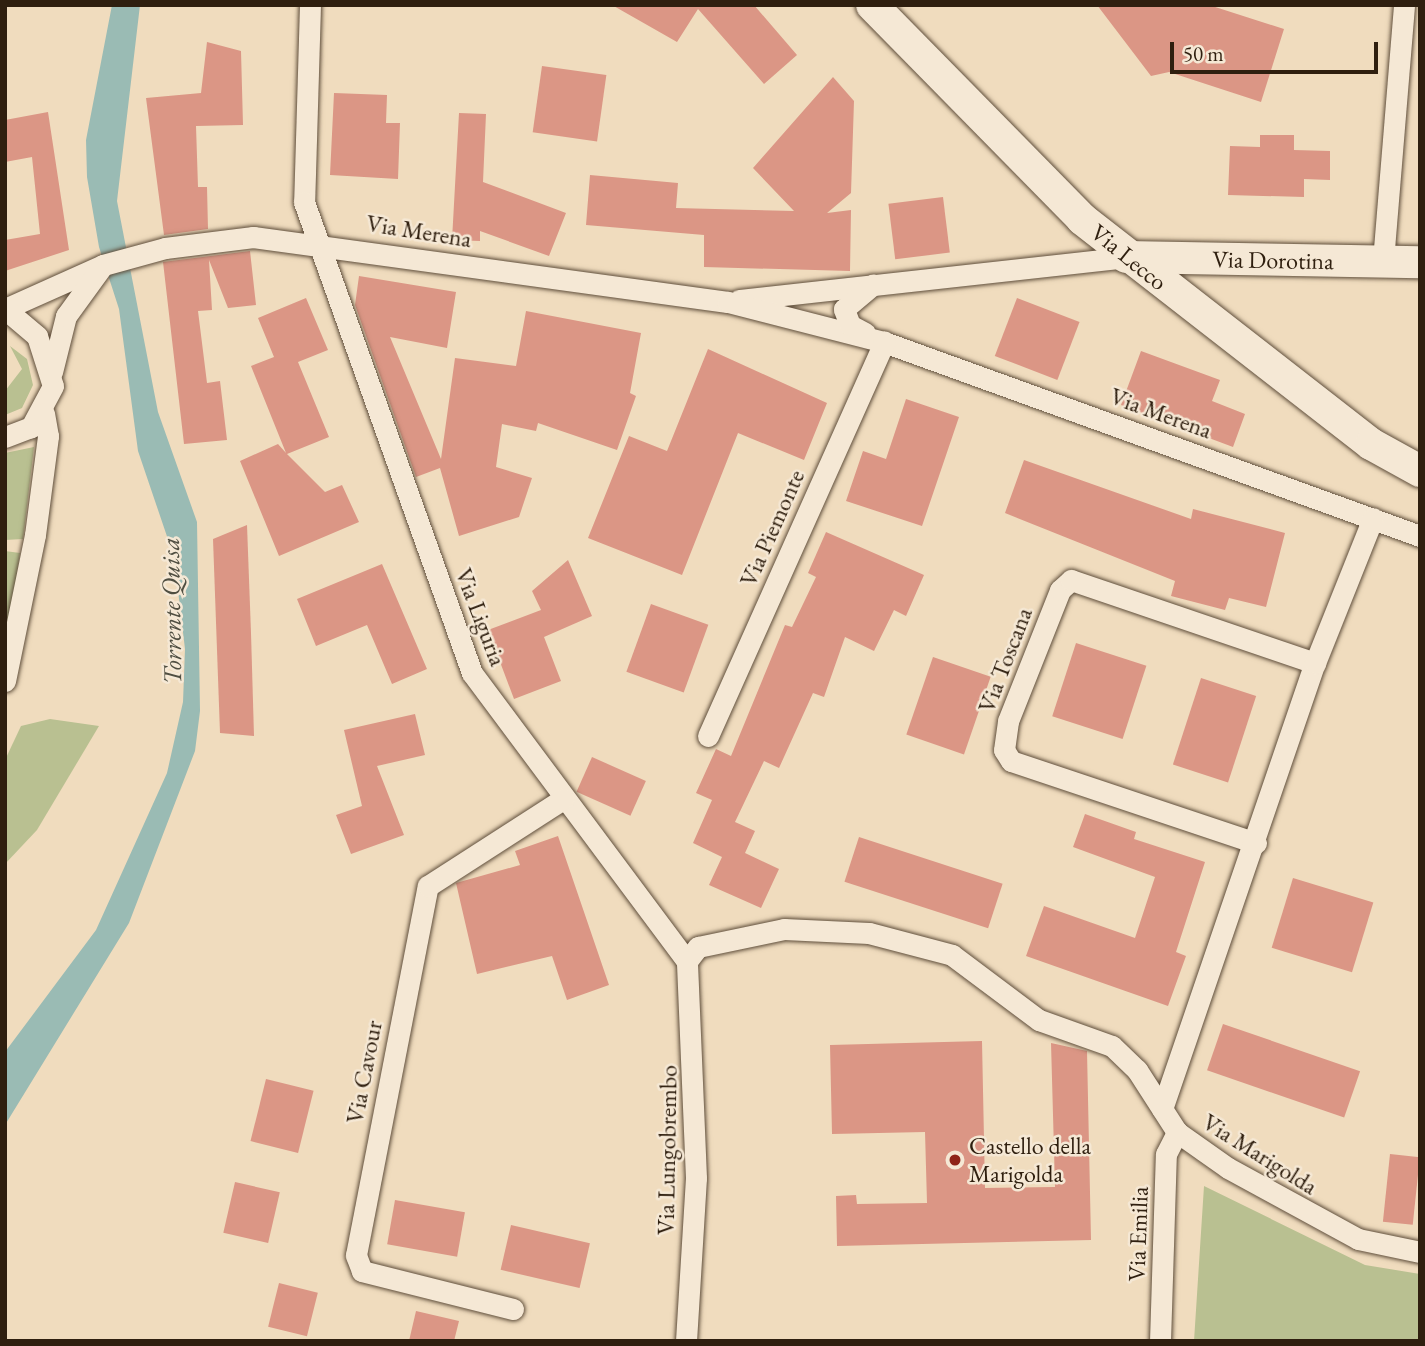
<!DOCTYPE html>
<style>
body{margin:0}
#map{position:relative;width:1425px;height:1346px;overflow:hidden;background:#f0dcbe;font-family:"EB Garamond",serif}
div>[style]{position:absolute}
.green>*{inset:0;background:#b9c091}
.water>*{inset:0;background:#9abbb4}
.building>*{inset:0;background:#db9685;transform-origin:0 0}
.roads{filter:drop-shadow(0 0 2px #5f4e3b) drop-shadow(0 0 2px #5f4e3b)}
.street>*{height:21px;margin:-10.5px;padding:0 10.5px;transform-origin:10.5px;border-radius:10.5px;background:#f5e8d5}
.secondary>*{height:32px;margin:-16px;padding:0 16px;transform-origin:16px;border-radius:16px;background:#f5e8d5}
.dots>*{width:19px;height:19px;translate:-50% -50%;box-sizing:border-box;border:4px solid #f5e8d5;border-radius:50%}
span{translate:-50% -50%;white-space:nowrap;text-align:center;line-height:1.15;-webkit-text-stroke:5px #f5e8d5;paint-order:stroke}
.street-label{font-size:24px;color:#2f1f0f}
.poi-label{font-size:24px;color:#2f1f0f}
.left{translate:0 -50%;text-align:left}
.water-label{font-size:26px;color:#4f4e41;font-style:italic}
.frame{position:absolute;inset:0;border:7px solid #2f1f0f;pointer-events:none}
.scale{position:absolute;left:1170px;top:42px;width:208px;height:32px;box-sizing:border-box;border:4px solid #2f1f0f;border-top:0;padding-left:9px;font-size:21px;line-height:24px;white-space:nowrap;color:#2f1f0f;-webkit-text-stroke:5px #f5e8d5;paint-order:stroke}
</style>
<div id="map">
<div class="green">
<i style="clip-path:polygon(10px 346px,27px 359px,33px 385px,22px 408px,5px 415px,5px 391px,22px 369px)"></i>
<i style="clip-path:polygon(34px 447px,23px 539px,5px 540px,5px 453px)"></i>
<i style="clip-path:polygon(5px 551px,20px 553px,5px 659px)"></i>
<i style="clip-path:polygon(50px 719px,99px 726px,37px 830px,5px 864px,5px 760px,21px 726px)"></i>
<i style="clip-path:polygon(1204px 1186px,1365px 1265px,1420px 1274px,1420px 1341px,1194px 1341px)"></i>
</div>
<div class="water">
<i style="clip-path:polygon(112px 5px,140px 5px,117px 201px,158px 412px,197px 522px,200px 711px,195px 751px,129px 923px,5px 1125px,5px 1052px,96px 930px,167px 773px,183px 702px,185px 649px,174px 557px,138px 451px,119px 309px,99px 247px,87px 177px,86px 140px)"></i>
</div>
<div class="building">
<i style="clip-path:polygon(612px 5px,754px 5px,797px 55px,764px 84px,698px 9px,677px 42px)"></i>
<i style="clip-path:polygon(1097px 5px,1209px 5px,1284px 29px,1261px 102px,1169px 72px,1151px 76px)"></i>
<i style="clip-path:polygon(207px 42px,241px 51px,243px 125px,196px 126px,198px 187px,207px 187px,208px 229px,164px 235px,146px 98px,201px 93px)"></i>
<i style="left:542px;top:66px;width:65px;height:67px;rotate:8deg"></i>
<i style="clip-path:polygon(833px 77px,854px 101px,851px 193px,827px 213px,851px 210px,850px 271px,704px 267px,704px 235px,586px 225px,590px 175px,678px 183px,676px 208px,794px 211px,753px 168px)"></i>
<i style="clip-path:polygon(334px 93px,387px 95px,386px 123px,400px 123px,398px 179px,330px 175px)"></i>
<i style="clip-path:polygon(48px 112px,69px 250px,5px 271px,5px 240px,40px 234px,32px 157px,5px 162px,5px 120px)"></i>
<i style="clip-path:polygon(459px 113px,486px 114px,483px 182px,566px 213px,549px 256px,480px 231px,480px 241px,452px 240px)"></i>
<i style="clip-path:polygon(1260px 135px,1294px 135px,1294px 150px,1330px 151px,1330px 180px,1304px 179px,1304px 197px,1228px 195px,1230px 146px,1260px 147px)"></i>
<i style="left:943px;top:197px;width:56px;height:55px;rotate:83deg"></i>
<i style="clip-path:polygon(250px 251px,256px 305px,228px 308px,209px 260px,212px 310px,198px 311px,207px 383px,220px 381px,227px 440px,184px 444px,163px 262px)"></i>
<i style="clip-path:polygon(359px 276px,456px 292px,447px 348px,390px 337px,441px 459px,455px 358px,516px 366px,526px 311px,641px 333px,630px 393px,636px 396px,617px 450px,538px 423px,536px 431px,502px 424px,496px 467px,532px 478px,519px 517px,459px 536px,440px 468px,416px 477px,355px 305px)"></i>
<i style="clip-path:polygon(306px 298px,328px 350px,298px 362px,329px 437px,287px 454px,325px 492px,342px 485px,359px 522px,279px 556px,240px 461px,278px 444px,286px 453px,251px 366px,274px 357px,258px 318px)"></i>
<i style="left:1017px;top:298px;width:67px;height:62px;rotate:21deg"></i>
<i style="clip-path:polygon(708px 349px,827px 403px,804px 460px,738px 433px,682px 575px,588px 538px,629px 436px,667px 451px)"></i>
<i style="clip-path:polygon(1141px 351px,1220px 380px,1212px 401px,1245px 414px,1233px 447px,1121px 405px)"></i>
<i style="clip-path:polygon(906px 399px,959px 417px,922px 526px,846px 501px,863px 451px,886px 459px)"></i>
<i style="clip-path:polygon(1024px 460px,1191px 519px,1193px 509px,1285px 533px,1266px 607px,1229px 598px,1225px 610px,1171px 596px,1175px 581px,1005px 513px)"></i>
<i style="clip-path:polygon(247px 525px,251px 633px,254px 736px,220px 733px,213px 539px)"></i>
<i style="clip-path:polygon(826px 532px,924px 575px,906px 616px,894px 610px,874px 651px,845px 637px,824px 697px,813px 693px,779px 768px,764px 761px,735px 822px,755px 831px,745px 853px,779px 869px,761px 908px,709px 885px,722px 857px,693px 843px,712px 800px,696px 793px,716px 749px,731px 756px,785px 625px,792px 627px,816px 577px,808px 573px)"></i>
<i style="clip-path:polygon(568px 560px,592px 616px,544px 637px,561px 681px,514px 699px,488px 630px,541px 610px,532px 591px)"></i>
<i style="clip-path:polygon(382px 564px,427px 669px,392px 684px,367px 625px,316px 646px,297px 599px)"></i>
<i style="left:651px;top:604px;width:61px;height:72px;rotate:20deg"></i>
<i style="left:1076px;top:643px;width:74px;height:77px;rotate:18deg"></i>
<i style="left:933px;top:657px;width:61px;height:82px;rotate:19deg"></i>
<i style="left:1201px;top:678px;width:58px;height:91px;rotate:18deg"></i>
<i style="clip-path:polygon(415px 714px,425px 755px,377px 766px,404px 835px,351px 854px,336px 815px,362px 806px,344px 730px)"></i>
<i style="left:592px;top:757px;width:59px;height:38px;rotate:24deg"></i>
<i style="clip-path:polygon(1085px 814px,1136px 832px,1134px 839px,1205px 862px,1176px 952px,1186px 956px,1168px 1006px,1026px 956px,1044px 906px,1135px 938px,1155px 877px,1073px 847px)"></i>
<i style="clip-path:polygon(558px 836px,609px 985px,567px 1000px,552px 956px,477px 974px,456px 883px,520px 865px,515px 851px)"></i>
<i style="left:859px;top:837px;width:151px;height:47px;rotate:18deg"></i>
<i style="left:1293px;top:878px;width:84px;height:73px;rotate:17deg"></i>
<i style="left:1223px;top:1024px;width:145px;height:49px;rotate:19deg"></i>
<i style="clip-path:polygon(982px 1041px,985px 1188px,1055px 1187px,1051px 1043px,1087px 1051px,1091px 1240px,837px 1246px,836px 1196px,856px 1195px,857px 1204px,927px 1203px,925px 1132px,832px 1134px,830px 1045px)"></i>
<i style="left:266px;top:1079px;width:49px;height:64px;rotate:14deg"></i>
<i style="left:1390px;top:1154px;width:30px;height:68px;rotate:6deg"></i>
<i style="left:235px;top:1182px;width:46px;height:52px;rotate:13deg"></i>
<i style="left:395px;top:1200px;width:71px;height:45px;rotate:10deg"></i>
<i style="left:511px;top:1225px;width:81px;height:46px;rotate:13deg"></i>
<i style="left:279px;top:1283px;width:40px;height:45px;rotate:14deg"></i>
<i style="clip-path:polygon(416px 1311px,459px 1321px,454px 1341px,409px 1341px)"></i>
</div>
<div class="roads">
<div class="street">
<i style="left:310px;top:5px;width:197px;rotate:91.7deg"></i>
<i style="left:304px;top:202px;width:500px;rotate:70.37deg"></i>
<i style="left:472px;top:673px;width:359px;rotate:53.3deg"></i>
<i style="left:1383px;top:261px;width:257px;rotate:-85.3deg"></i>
<i style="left:739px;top:300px;width:389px;rotate:-6.3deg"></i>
<i style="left:7px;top:308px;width:105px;rotate:-24.1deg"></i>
<i style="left:103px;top:265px;width:64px;rotate:-15.3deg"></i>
<i style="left:165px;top:248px;width:89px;rotate:-7.1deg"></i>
<i style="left:253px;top:237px;width:479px;rotate:7.8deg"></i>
<i style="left:728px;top:302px;width:161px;rotate:14.4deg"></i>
<i style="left:884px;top:342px;width:570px;rotate:19.9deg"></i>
<i style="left:5px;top:309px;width:42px;rotate:40.2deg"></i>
<i style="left:37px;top:336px;width:52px;rotate:72.3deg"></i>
<i style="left:53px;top:386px;width:47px;rotate:118.2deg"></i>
<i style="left:31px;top:427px;width:28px;rotate:159deg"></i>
<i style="left:865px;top:333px;width:17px;rotate:-152deg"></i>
<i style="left:850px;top:325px;width:17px;rotate:-111deg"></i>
<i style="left:844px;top:309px;width:38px;rotate:-40deg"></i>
<i style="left:52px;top:372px;width:58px;rotate:-76deg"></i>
<i style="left:66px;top:316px;width:63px;rotate:-54deg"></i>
<i style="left:5px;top:681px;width:149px;rotate:-78.4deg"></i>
<i style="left:35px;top:535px;width:100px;rotate:-82.5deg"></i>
<i style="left:48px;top:436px;width:23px;rotate:-100deg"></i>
<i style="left:708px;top:736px;width:432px;rotate:-65.9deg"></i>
<i style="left:1256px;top:843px;width:258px;rotate:-161.5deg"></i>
<i style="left:1011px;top:761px;width:13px;rotate:-122deg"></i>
<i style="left:1004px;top:750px;width:29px;rotate:-82deg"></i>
<i style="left:1008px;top:721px;width:141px;rotate:-68.3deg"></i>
<i style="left:1060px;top:590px;width:15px;rotate:-42deg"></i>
<i style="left:1071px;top:580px;width:258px;rotate:18.8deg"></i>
<i style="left:687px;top:961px;width:18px;rotate:-52deg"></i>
<i style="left:698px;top:947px;width:88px;rotate:-11.8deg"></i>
<i style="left:784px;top:929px;width:85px;rotate:2.7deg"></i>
<i style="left:869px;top:933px;width:86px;rotate:14.8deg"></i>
<i style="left:952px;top:955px;width:109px;rotate:36.8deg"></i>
<i style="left:1039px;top:1020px;width:77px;rotate:19.6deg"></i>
<i style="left:1112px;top:1046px;width:35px;rotate:44deg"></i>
<i style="left:1137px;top:1070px;width:74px;rotate:57.2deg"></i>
<i style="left:1177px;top:1132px;width:62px;rotate:35.2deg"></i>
<i style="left:1228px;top:1168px;width:148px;rotate:28.6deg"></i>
<i style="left:1358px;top:1239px;width:63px;rotate:11.8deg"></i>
<i style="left:1162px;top:1109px;width:472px;rotate:-71.1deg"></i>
<i style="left:1315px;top:663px;width:156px;rotate:-68.2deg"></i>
<i style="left:513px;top:1309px;width:156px;rotate:-165.9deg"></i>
<i style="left:362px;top:1271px;width:17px;rotate:-111deg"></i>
<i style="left:356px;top:1255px;width:376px;rotate:-79deg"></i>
<i style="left:428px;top:886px;width:161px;rotate:-32.8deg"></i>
<i style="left:686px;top:1341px;width:163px;rotate:-86.5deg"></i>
<i style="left:696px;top:1178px;width:217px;rotate:-92.4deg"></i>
<i style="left:1160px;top:1341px;width:187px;rotate:-88.2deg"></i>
<i style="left:1166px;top:1154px;width:25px;rotate:-63deg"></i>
</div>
<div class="secondary">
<i style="left:872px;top:5px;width:300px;rotate:45.5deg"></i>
<i style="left:1082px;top:219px;width:366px;rotate:37.9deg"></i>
<i style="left:1371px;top:444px;width:56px;rotate:28.9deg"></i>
<i style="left:1126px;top:257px;width:294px;rotate:1deg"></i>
</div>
</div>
<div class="dots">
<i style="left:955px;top:1160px;background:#8f2418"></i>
</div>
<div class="street-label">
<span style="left:419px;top:231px;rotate:9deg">Via Merena</span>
<span style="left:1129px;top:257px;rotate:39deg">Via Lecco</span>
<span style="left:1273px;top:260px;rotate:1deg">Via Dorotina</span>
<span style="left:1161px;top:413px;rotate:20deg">Via Merena</span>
<span style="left:772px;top:528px;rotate:-66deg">Via Piemonte</span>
<span style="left:481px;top:617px;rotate:69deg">Via Liguria</span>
<span style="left:1005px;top:660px;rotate:-69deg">Via Toscana</span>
<span style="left:364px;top:1072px;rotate:-79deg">Via Cavour</span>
<span style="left:667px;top:1150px;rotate:-89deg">Via Lungobrembo</span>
<span style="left:1260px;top:1154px;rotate:32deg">Via Marigolda</span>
<span style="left:1138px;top:1234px;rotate:-88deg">Via Emilia</span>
</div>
<div class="poi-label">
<span class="left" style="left:969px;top:1160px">Castello della<br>Marigolda</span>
</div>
<div class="water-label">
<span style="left:172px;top:611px;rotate:-91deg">Torrente Quisa</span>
</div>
<div class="frame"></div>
<div class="scale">50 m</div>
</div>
